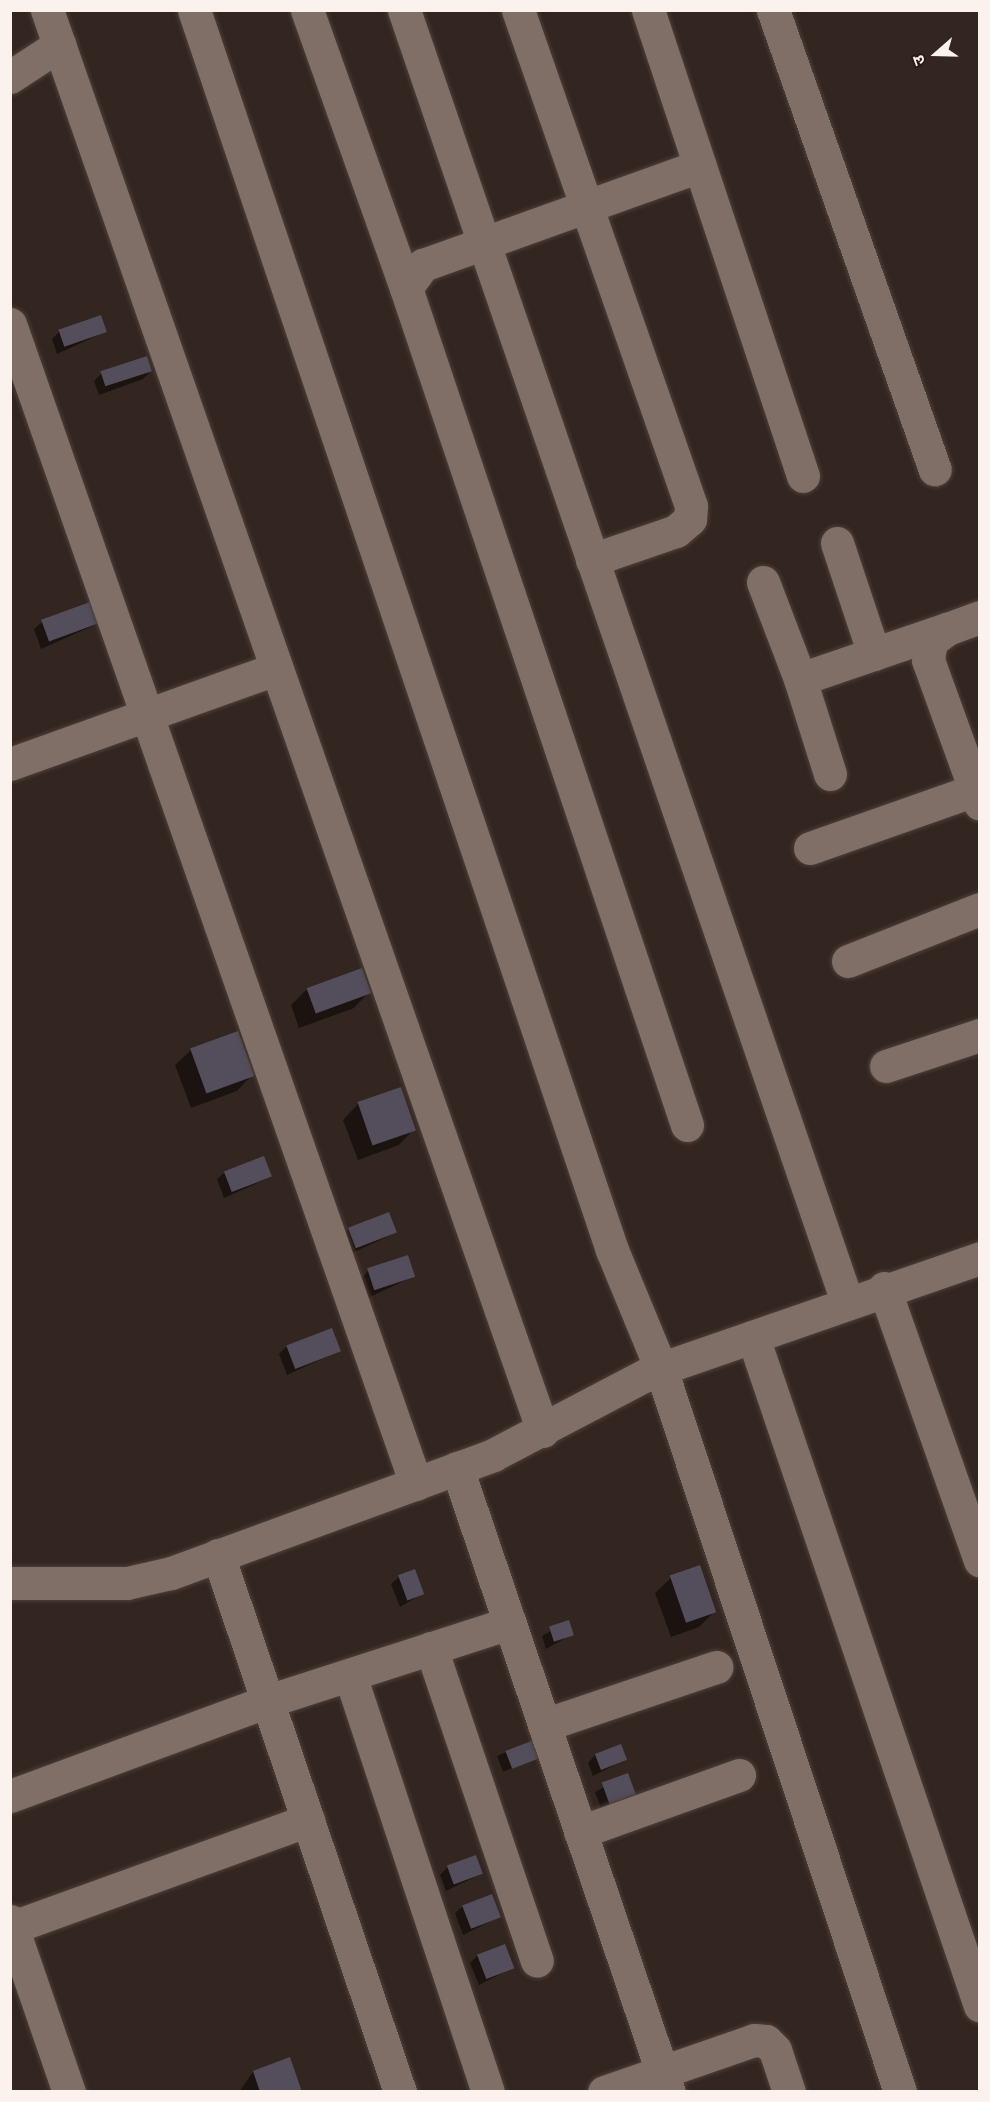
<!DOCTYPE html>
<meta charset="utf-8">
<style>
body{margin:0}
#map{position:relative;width:990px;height:2102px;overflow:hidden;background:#33251f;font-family:Roboto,"Noto Sans Devanagari",sans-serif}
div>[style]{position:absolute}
.shadow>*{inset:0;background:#0007;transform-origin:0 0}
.building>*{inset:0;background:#544e5c;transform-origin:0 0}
.roads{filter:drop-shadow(0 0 2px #4c403b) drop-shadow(0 0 2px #4c403b)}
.minor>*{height:33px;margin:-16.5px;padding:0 16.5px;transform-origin:16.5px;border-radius:16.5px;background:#806f67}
span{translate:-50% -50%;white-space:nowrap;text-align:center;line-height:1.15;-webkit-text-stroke:4.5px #291c16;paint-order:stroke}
.frame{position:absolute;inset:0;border:12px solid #fbf1ed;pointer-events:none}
.north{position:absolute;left:906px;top:24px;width:60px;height:60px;-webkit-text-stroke:4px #291c16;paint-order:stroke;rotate:250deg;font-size:16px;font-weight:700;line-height:24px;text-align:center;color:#fbf1ed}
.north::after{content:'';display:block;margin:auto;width:21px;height:27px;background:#fbf1ed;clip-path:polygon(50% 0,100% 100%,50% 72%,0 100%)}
</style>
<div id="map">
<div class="shadow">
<i style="clip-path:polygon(59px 332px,105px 332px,57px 354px,52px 339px)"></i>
<i style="clip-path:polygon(146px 357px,151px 371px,143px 379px,99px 395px,94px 381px,101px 374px)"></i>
<i style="clip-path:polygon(42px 622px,97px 624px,41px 649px,34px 629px)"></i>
<i style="clip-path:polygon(361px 970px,369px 992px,354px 1008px,299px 1028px,291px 1005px,306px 990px)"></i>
<i style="clip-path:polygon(191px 1050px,252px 1075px,237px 1091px,191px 1108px,175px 1065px)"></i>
<i style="clip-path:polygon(358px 1104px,414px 1129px,399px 1145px,358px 1160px,343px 1120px)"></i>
<i style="clip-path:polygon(225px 1172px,271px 1177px,224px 1198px,217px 1179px)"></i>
<i style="clip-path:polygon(349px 1229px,395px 1233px,348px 1255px,341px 1236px)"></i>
<i style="clip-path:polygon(368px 1271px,414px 1276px,368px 1298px,361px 1279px)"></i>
<i style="clip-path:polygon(287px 1346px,339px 1351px,287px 1375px,279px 1354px)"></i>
<i style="clip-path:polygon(399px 1577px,422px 1594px,400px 1607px,391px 1584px)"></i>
<i style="clip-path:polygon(671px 1578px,715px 1611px,699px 1627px,671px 1637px,655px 1593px)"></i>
<i style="clip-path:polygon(568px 1622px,573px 1634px,546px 1649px,542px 1636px)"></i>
<i style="left:538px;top:1740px;width:17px;height:44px;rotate:69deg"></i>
<i style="clip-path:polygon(595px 1755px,625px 1760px,593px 1776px,588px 1763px)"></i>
<i style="clip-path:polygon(627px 1775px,634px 1795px,602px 1811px,595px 1792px)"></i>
<i style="clip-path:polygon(448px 1867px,481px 1874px,446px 1891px,440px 1875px)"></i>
<i style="clip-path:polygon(463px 1906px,499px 1917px,463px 1935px,455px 1913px)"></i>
<i style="clip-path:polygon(478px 1955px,512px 1968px,479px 1985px,470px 1963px)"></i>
<i style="clip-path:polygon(253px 2072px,301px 2092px,239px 2092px)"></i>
</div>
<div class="building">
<i style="left:101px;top:315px;width:18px;height:45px;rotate:71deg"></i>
<i style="left:147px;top:356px;width:16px;height:49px;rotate:72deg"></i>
<i style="left:90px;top:602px;width:23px;height:52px;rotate:70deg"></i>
<i style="left:362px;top:968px;width:27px;height:59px;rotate:70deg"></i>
<i style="left:238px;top:1031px;width:48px;height:51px;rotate:70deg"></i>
<i style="left:401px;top:1087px;width:46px;height:46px;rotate:71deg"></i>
<i style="left:264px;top:1156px;width:22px;height:43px;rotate:69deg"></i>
<i style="left:389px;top:1212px;width:22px;height:44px;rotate:69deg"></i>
<i style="left:408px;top:1255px;width:23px;height:43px;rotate:72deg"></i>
<i style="left:332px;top:1328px;width:25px;height:49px;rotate:69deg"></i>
<i style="left:700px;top:1565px;width:50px;height:32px;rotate:71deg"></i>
<i style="left:415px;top:1569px;width:27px;height:18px;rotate:70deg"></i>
<i style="left:569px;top:1620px;width:16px;height:21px;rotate:72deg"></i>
<i style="left:539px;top:1738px;width:19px;height:36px;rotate:69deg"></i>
<i style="left:621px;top:1744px;width:17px;height:28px;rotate:69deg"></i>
<i style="left:628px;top:1773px;width:23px;height:28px;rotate:70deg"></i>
<i style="left:476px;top:1855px;width:20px;height:31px;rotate:70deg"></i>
<i style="left:492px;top:1894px;width:25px;height:32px;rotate:69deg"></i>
<i style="left:505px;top:1944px;width:26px;height:30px;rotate:69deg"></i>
<i style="clip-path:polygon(290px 2057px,302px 2092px,260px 2092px,253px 2071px)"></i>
</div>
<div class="roads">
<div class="minor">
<i style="left:47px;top:10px;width:1505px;rotate:70.76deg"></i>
<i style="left:194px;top:10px;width:1309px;rotate:71.37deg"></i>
<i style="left:612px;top:1250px;width:129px;rotate:67.6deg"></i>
<i style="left:661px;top:1369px;width:761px;rotate:71.71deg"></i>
<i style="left:307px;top:10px;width:295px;rotate:70.4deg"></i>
<i style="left:404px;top:10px;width:1366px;rotate:71.07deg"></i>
<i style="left:518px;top:10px;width:525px;rotate:70.77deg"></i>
<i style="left:691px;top:506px;width:13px;rotate:94deg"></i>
<i style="left:690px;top:519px;width:18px;rotate:139deg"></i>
<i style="left:676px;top:531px;width:89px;rotate:161deg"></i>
<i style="left:648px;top:10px;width:491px;rotate:71.6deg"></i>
<i style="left:773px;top:10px;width:487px;rotate:70.6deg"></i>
<i style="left:10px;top:77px;width:59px;rotate:-33.1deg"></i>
<i style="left:10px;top:324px;width:1229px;rotate:70.71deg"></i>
<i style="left:837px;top:543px;width:117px;rotate:71.6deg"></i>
<i style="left:763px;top:582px;width:104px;rotate:69.1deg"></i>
<i style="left:980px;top:617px;width:35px;rotate:160deg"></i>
<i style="left:947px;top:629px;width:20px;rotate:143deg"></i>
<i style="left:931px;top:641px;width:19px;rotate:99deg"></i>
<i style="left:928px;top:660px;width:153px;rotate:70.1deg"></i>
<i style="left:10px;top:764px;width:282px;rotate:-19.7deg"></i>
<i style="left:830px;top:774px;width:100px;rotate:-107.5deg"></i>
<i style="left:800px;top:679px;width:155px;rotate:-18.8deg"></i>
<i style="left:810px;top:848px;width:180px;rotate:-19.4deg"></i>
<i style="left:848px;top:961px;width:142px;rotate:-21.5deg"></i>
<i style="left:886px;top:1066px;width:99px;rotate:-18.3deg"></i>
<i style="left:687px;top:1125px;width:883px;rotate:-108.56deg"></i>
<i style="left:406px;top:288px;width:29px;rotate:-54deg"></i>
<i style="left:423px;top:265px;width:294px;rotate:-19.7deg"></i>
<i style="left:884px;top:1288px;width:289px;rotate:70.6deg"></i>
<i style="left:753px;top:1337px;width:706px;rotate:71.26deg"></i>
<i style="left:457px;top:1468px;width:659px;rotate:71.24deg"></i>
<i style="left:218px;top:1555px;width:567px;rotate:71.28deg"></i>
<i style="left:10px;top:1583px;width:117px"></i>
<i style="left:127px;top:1583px;width:45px;rotate:-12.8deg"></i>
<i style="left:171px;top:1573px;width:343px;rotate:-20.1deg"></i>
<i style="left:493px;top:1455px;width:178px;rotate:-27.7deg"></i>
<i style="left:651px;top:1372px;width:348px;rotate:-19.1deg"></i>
<i style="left:431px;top:1648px;width:330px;rotate:71.3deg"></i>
<i style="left:350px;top:1675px;width:439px;rotate:71.7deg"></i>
<i style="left:544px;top:1725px;width:182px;rotate:-18.6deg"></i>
<i style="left:10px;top:1796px;width:275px;rotate:-20.2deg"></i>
<i style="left:268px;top:1701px;width:254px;rotate:-17.9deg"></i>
<i style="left:580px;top:1832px;width:169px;rotate:-19.7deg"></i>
<i style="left:10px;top:1921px;width:181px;rotate:71deg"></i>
<i style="left:13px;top:1927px;width:314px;rotate:-19.9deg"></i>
<i style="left:604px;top:2092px;width:159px;rotate:-19.1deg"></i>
<i style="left:754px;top:2040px;width:12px;rotate:5deg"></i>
<i style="left:766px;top:2041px;width:13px;rotate:45deg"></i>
<i style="left:775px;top:2050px;width:44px;rotate:71.6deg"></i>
</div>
</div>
<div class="frame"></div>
<div class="north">उ</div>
</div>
